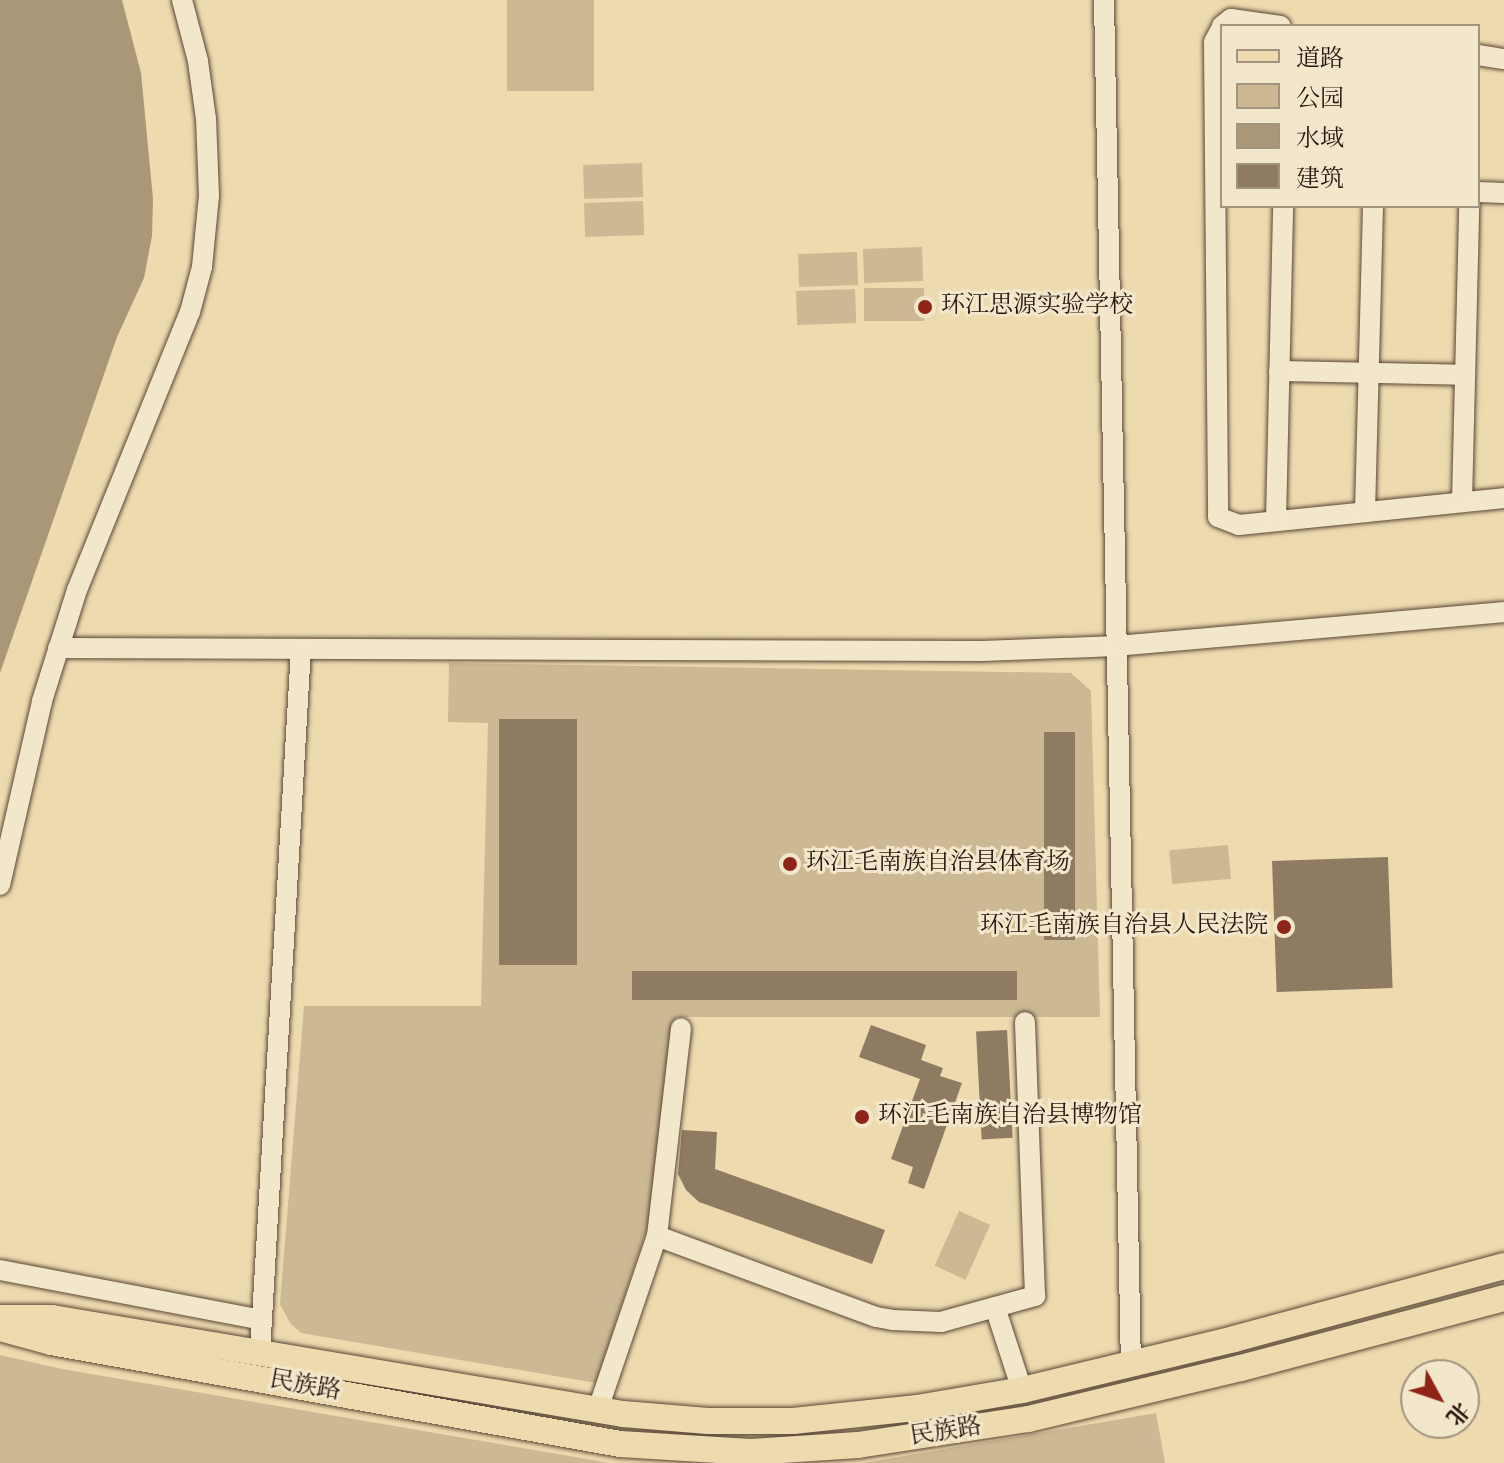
<!DOCTYPE html>
<meta charset="utf-8">
<style>
body{margin:0}
#map{position:relative;width:1504px;height:1463px;overflow:hidden;background:#eddaaf;font-family:"Old Standard TT","Noto Serif SC",serif}
div>[style]{position:absolute}
.green>*{inset:0;background:#ccb893;transform-origin:0 0}
.water>*{inset:0;background:#aa9778}
.building>*{inset:0;background:#8e7b61;transform-origin:0 0}
.roads{filter:drop-shadow(0 0 2px #594636) drop-shadow(0 0 2px #594636)}
.minor>*{height:20px;margin:-10px;padding:0 10px;transform-origin:10px;border-radius:10px;background:#f3e7cb}
.major>*{height:26px;margin:-13px;padding:0 13px;transform-origin:13px;border-radius:13px;background:#eddaaf}
.dots>*{width:22px;height:22px;translate:-50% -50%;box-sizing:border-box;border:4px solid #f3e7cb;border-radius:50%}
span{translate:-50% -50%;white-space:nowrap;text-align:center;line-height:1.15;-webkit-text-stroke:6px #f3e7cb;paint-order:stroke}
.poi-label{font-size:24px;color:#28140d}
.left{translate:0 -50%;text-align:left}
.right{translate:-100% -50%;text-align:right}
.street-label{font-size:24px;color:#28140d}
.legend{position:absolute;left:1220px;top:24px;width:260px;height:184px;box-sizing:border-box;background:#f3e7cb;border:2px solid #a2937f;margin:0;padding:10px 14px;list-style:none;font-size:24px;color:#28140d}
.legend li{display:flex;align-items:center;gap:16px;height:40px}
.legend b{width:40px;border:2px solid #a2937f}
.north{position:absolute;left:1400px;top:1359px;width:80px;height:80px;box-sizing:border-box;background:#f3e7cb;border:2px solid #a2937f;border-radius:50%;rotate:130deg;font-size:22px;font-weight:700;line-height:32px;text-align:center;color:#28140d}
.north::after{content:'';display:block;margin:auto;width:28px;height:36px;background:#8f2418;clip-path:polygon(50% 0,100% 100%,50% 72%,0 100%)}
</style>
<div id="map">
<div class="green">
<i style="left:507px;top:0;width:87px;height:91px"></i>
<i style="left:642px;top:163px;width:34px;height:59px;rotate:88deg"></i>
<i style="left:643px;top:201px;width:34px;height:59px;rotate:88deg"></i>
<i style="left:922px;top:247px;width:34px;height:59px;rotate:88deg"></i>
<i style="left:857px;top:252px;width:33px;height:59px;rotate:88deg"></i>
<i style="left:924px;top:288px;width:33px;height:60px;rotate:90deg"></i>
<i style="left:855px;top:289px;width:34px;height:59px;rotate:88deg"></i>
<i style="clip-path:polygon(449px 663px,1071px 673px,1091px 691px,1100px 1017px,676px 1017px,651px 1216px,596px 1383px,301px 1333px,290px 1323px,280px 1304px,304px 1006px,481px 1006px,488px 723px,448px 722px)"></i>
<i style="left:1228px;top:845px;width:34px;height:59px;rotate:85deg"></i>
<i style="left:959px;top:1211px;width:34px;height:60px;rotate:24deg"></i>
<i style="clip-path:polygon(0 1355px,62px 1369px,610px 1463px,0 1463px)"></i>
<i style="clip-path:polygon(1156px 1413px,1165px 1463px,863px 1463px)"></i>
</div>
<div class="water">
<i style="clip-path:polygon(0 0,122px 0,141px 73px,153px 199px,152px 236px,144px 278px,117px 337px,0 673px)"></i>
</div>
<div class="building">
<i style="left:577px;top:719px;width:246px;height:78px;rotate:90deg"></i>
<i style="left:1044px;top:732px;width:31px;height:208px"></i>
<i style="left:1388px;top:857px;width:131px;height:116px;rotate:88deg"></i>
<i style="left:632px;top:971px;width:385px;height:29px"></i>
<i style="clip-path:polygon(871px 1025px,926px 1045px,921px 1060px,943px 1068px,940px 1076px,962px 1083px,924px 1189px,908px 1183px,913px 1167px,891px 1159px,920px 1079px,859px 1057px)"></i>
<i style="left:1007px;top:1030px;width:108px;height:31px;rotate:87deg"></i>
<i style="clip-path:polygon(682px 1130px,717px 1132px,715px 1169px,885px 1230px,872px 1264px,699px 1202px,686px 1190px,678px 1174px)"></i>
</div>
<div class="roads">
<div class="minor">
<i style="left:1104px;top:0;width:1364px;rotate:88.87deg"></i>
<i style="left:1222px;top:26px;width:11px;rotate:-38deg"></i>
<i style="left:1231px;top:19px;width:50px;rotate:8deg"></i>
<i style="left:1222px;top:27px;width:17px;rotate:118deg"></i>
<i style="left:1214px;top:42px;width:475px;rotate:89.5deg"></i>
<i style="left:1218px;top:517px;width:22px;rotate:21deg"></i>
<i style="left:1239px;top:525px;width:266px;rotate:-5.8deg"></i>
<i style="left:1478px;top:55px;width:26px;rotate:9deg"></i>
<i style="left:1478px;top:192px;width:26px;rotate:2deg"></i>
<i style="left:1279px;top:371px;width:186px;rotate:1.2deg"></i>
<i style="left:1462px;top:502px;width:296px;rotate:-88.6deg"></i>
<i style="left:1365px;top:512px;width:306px;rotate:-88.5deg"></i>
<i style="left:1276px;top:521px;width:315px;rotate:-88.7deg"></i>
<i style="left:58px;top:648px;width:924px;rotate:0.19deg"></i>
<i style="left:982px;top:651px;width:134px;rotate:-2.1deg"></i>
<i style="left:1116px;top:646px;width:389px;rotate:-5deg"></i>
<i style="left:0;top:885px;width:189px;rotate:-77.1deg"></i>
<i style="left:42px;top:701px;width:116px;rotate:-72.5deg"></i>
<i style="left:77px;top:590px;width:300px;rotate:-67.9deg"></i>
<i style="left:190px;top:312px;width:47px;rotate:-75.1deg"></i>
<i style="left:202px;top:267px;width:71px;rotate:-84.4deg"></i>
<i style="left:209px;top:196px;width:77px;rotate:-92.2deg"></i>
<i style="left:206px;top:119px;width:59px;rotate:-97.9deg"></i>
<i style="left:198px;top:61px;width:63px;rotate:-104.7deg"></i>
<i style="left:657px;top:1236px;width:233px;rotate:20.3deg"></i>
<i style="left:876px;top:1317px;width:17px;rotate:10deg"></i>
<i style="left:893px;top:1320px;width:48px;rotate:2.4deg"></i>
<i style="left:941px;top:1322px;width:98px;rotate:-15.5deg"></i>
<i style="left:1035px;top:1296px;width:274px;rotate:-92.1deg"></i>
<i style="left:0;top:1270px;width:267px;rotate:10.8deg"></i>
<i style="left:995px;top:1307px;width:87px;rotate:72deg"></i>
<i style="left:260px;top:1353px;width:705px;rotate:-86.67deg"></i>
<i style="left:598px;top:1409px;width:183px;rotate:-71.2deg"></i>
<i style="left:657px;top:1236px;width:209px;rotate:-83.4deg"></i>
</div>
<div class="major">
<i style="left:0;top:1318px;width:52px"></i>
<i style="left:52px;top:1318px;width:579px;rotate:9.54deg"></i>
<i style="left:623px;top:1414px;width:85px;rotate:4.7deg"></i>
<i style="left:708px;top:1421px;width:85px"></i>
<i style="left:793px;top:1421px;width:125px;rotate:-6deg"></i>
<i style="left:917px;top:1408px;width:107px;rotate:-9.7deg"></i>
<i style="left:1022px;top:1390px;width:218px;rotate:-13.5deg"></i>
<i style="left:1234px;top:1339px;width:280px;rotate:-15.1deg"></i>
<i style="left:0;top:1328px;width:53px;rotate:15.4deg"></i>
<i style="left:51px;top:1342px;width:578px;rotate:10.16deg"></i>
<i style="left:620px;top:1444px;width:131px;rotate:3.5deg"></i>
<i style="left:751px;top:1452px;width:107px;rotate:-3.7deg"></i>
<i style="left:858px;top:1445px;width:172px;rotate:-8.7deg"></i>
<i style="left:1028px;top:1419px;width:219px;rotate:-13.5deg"></i>
<i style="left:1241px;top:1368px;width:272px;rotate:-14.9deg"></i>
</div>
</div>
<div class="dots">
<i style="left:925px;top:307px;background:#8f2418"></i>
<i style="left:790px;top:864px;background:#8f2418"></i>
<i style="left:1284px;top:927px;background:#8f2418"></i>
<i style="left:862px;top:1117px;background:#8f2418"></i>
</div>
<div class="poi-label">
<span class="left" style="left:941px;top:307px">环江思源实验学校</span>
<span class="left" style="left:806px;top:864px">环江毛南族自治县体育场</span>
<span class="right" style="left:1268px;top:927px">环江毛南族自治县人民法院</span>
<span class="left" style="left:878px;top:1117px">环江毛南族自治县博物馆</span>
</div>
<div class="street-label">
<span style="left:305px;top:1387px;rotate:10deg">民族路</span>
<span style="left:946px;top:1433px;rotate:-9deg">民族路</span>
</div>
<ul class="legend">
<li><b style="height:10px;background:#eddaaf"></b>道路</li>
<li><b style="height:22px;background:#ccb893"></b>公园</li>
<li><b style="height:22px;background:#aa9778"></b>水域</li>
<li><b style="height:22px;background:#8e7b61"></b>建筑</li>
</ul>
<div class="north">北</div>
</div>
